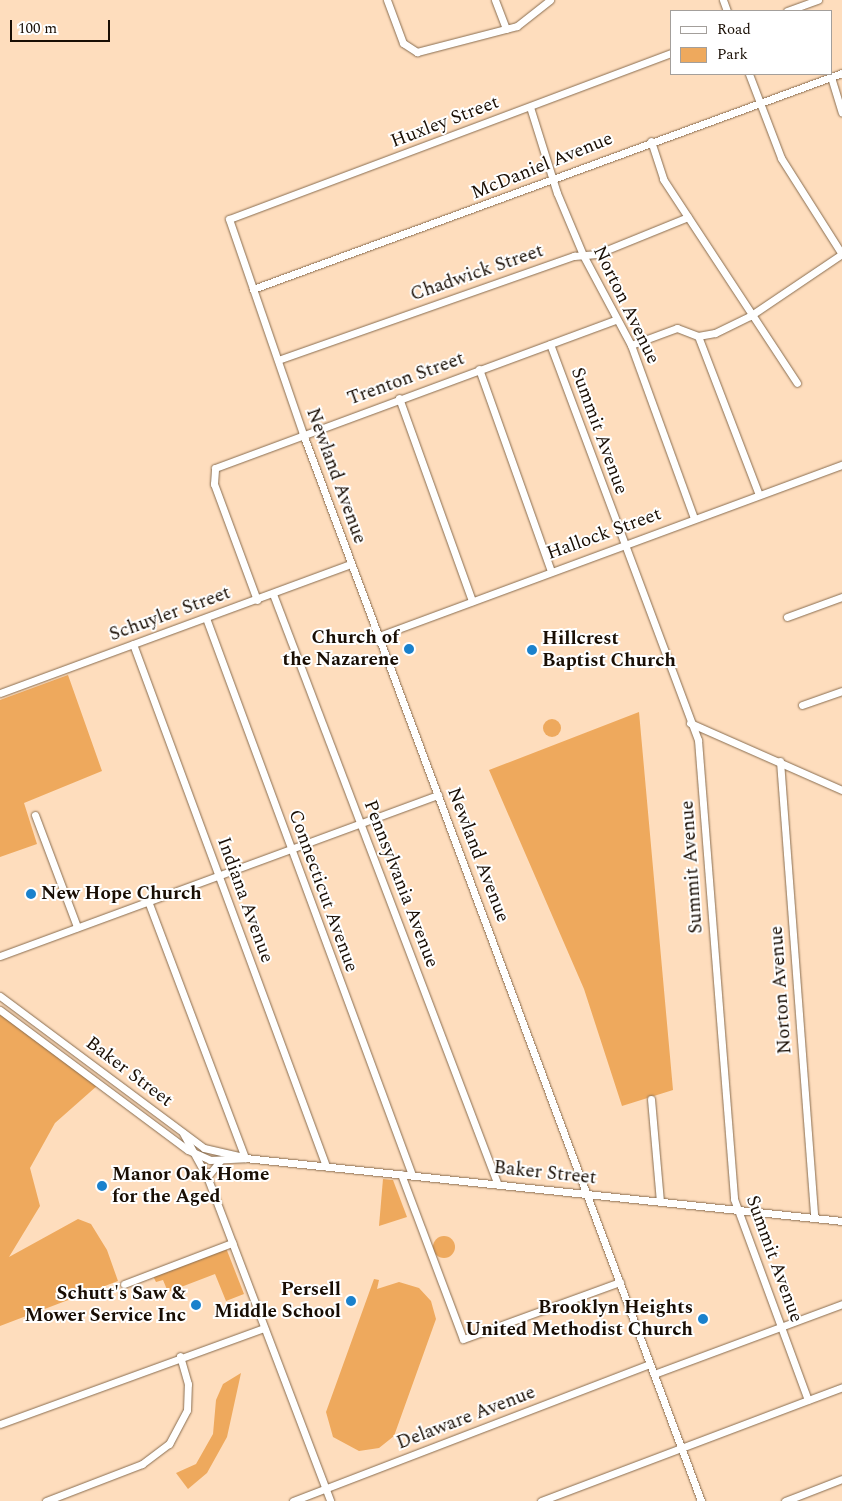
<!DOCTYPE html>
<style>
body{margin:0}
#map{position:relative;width:842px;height:1501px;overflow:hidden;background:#feddbd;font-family:Spectral,serif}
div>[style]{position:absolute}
.green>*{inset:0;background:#eea95d}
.round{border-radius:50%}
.roads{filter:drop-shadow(0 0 1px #896d50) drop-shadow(0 0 1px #896d50)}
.minor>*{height:7px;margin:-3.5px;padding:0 3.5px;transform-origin:3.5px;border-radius:3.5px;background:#fff}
.dots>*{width:14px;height:14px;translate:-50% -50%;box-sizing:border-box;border:2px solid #fff;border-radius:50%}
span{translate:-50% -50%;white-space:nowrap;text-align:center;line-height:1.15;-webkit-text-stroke:4px #fff;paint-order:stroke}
.street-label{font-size:19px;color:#190e04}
.poi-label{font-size:19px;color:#190e04;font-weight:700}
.right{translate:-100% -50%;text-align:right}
.left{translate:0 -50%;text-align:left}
.legend{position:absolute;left:670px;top:10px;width:162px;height:65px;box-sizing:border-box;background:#fff;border:1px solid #a39f9b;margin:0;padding:6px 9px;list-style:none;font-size:15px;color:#190e04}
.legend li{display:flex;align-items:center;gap:10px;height:25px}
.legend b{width:25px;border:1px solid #a39f9b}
.scale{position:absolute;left:10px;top:20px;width:100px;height:22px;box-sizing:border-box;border:2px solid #190e04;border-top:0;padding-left:6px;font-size:15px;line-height:18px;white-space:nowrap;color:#190e04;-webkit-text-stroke:4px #fff;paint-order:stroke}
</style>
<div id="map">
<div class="green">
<i style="clip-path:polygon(68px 675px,102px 771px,24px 803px,37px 844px,0 857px,0 700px)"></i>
<i style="clip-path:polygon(639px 712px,673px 1090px,622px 1106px,584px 989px,489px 770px)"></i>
<i class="round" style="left:543px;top:719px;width:18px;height:18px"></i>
<i style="clip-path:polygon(0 1012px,98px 1085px,55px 1123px,30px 1168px,40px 1206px,9px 1257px,78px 1219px,91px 1224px,107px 1250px,118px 1281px,0 1326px)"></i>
<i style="clip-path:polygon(383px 1179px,393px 1180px,407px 1217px,379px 1226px)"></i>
<i class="round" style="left:433px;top:1236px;width:22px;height:22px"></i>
<i style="clip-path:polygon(226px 1248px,244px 1294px,226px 1301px,215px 1274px,168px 1292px,163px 1280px,156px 1282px,153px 1276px)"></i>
<i style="clip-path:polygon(374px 1279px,379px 1280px,377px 1289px,399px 1282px,419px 1288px,431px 1301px,436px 1319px,394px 1436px,379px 1448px,359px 1451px,333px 1437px,326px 1412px)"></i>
<i style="clip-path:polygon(241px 1373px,227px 1437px,207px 1473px,188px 1489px,176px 1473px,196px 1464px,213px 1434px,216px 1400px,223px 1384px)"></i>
</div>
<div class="roads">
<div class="minor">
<i style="left:387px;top:0;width:46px;rotate:69.6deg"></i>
<i style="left:403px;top:43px;width:17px;rotate:33deg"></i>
<i style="left:417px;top:52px;width:103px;rotate:-14.6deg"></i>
<i style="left:517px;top:26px;width:42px;rotate:-38.2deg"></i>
<i style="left:495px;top:0;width:31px;rotate:69deg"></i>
<i style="left:723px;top:0;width:12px;rotate:70deg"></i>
<i style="left:787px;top:11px;width:33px;rotate:-20deg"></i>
<i style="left:671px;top:53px;width:472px;rotate:159.4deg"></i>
<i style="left:229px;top:219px;width:227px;rotate:71deg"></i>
<i style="left:303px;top:434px;width:1139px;rotate:69.54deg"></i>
<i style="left:749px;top:74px;width:90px;rotate:69.1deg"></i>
<i style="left:781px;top:158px;width:114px;rotate:57.6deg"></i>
<i style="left:831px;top:77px;width:37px;rotate:73deg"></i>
<i style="left:530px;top:107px;width:90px;rotate:72.6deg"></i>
<i style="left:557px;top:193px;width:67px;rotate:67.2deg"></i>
<i style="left:583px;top:255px;width:102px;rotate:61.9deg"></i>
<i style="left:631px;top:345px;width:184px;rotate:70deg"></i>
<i style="left:651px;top:141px;width:40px;rotate:72deg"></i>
<i style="left:663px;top:179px;width:244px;rotate:56.7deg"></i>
<i style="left:253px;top:289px;width:627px;rotate:-20.14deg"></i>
<i style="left:698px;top:336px;width:170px;rotate:69deg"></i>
<i style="left:550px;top:344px;width:423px;rotate:69.5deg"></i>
<i style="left:698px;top:740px;width:460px;rotate:85.5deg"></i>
<i style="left:734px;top:1199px;width:214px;rotate:69.8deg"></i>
<i style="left:631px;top:345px;width:49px;rotate:-20.3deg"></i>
<i style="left:677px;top:328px;width:22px;rotate:21deg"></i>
<i style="left:698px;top:336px;width:17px;rotate:-10deg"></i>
<i style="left:715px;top:333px;width:39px;rotate:-26deg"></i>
<i style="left:750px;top:316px;width:111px;rotate:-34deg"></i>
<i style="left:278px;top:360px;width:314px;rotate:-19.4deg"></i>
<i style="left:574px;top:256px;width:23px;rotate:-5deg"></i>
<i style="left:597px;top:254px;width:98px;rotate:-22.1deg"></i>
<i style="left:479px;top:369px;width:214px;rotate:70.4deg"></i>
<i style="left:399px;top:398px;width:216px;rotate:70.2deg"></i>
<i style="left:273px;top:594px;width:632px;rotate:69.16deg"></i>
<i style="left:257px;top:600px;width:124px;rotate:-110.3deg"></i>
<i style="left:214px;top:484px;width:16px;rotate:-86deg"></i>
<i style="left:215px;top:468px;width:427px;rotate:-20.3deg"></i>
<i style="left:787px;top:617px;width:59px;rotate:-20deg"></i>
<i style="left:206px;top:618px;width:594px;rotate:69.7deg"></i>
<i style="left:379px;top:636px;width:494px;rotate:-20.3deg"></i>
<i style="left:133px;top:644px;width:557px;rotate:69.71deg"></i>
<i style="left:0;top:693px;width:374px;rotate:-20.2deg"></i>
<i style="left:802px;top:705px;width:42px;rotate:-19.3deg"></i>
<i style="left:690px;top:723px;width:166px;rotate:23.8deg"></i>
<i style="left:780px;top:761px;width:457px;rotate:85.7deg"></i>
<i style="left:35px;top:815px;width:120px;rotate:69.4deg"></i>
<i style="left:148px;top:901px;width:275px;rotate:69.3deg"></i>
<i style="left:0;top:956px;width:467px;rotate:-20.2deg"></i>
<i style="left:0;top:996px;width:254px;rotate:36.7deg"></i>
<i style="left:204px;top:1148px;width:39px;rotate:13deg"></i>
<i style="left:0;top:1010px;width:234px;rotate:36.7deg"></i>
<i style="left:188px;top:1150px;width:24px;rotate:24deg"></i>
<i style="left:210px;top:1160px;width:35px;rotate:-3deg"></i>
<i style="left:245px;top:1158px;width:600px;rotate:6.02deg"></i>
<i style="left:651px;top:1099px;width:102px;rotate:85deg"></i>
<i style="left:183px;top:1133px;width:52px;rotate:61.5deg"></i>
<i style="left:208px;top:1179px;width:344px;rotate:69.2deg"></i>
<i style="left:401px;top:1174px;width:176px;rotate:69.4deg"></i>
<i style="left:463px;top:1339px;width:167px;rotate:-20deg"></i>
<i style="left:207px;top:1177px;width:22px;rotate:-51deg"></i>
<i style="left:124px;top:1284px;width:116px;rotate:-20.8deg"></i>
<i style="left:654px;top:1374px;width:201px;rotate:-20.4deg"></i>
<i style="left:0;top:1424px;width:281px;rotate:-20deg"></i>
<i style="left:46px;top:1501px;width:103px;rotate:-21.1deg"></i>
<i style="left:142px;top:1464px;width:34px;rotate:-37deg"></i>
<i style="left:169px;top:1444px;width:38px;rotate:-62deg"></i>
<i style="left:187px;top:1410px;width:26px;rotate:-88deg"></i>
<i style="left:188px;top:1384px;width:29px;rotate:-106deg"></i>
<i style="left:293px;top:1501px;width:382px;rotate:-21deg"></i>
<i style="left:541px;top:1501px;width:322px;rotate:-20.7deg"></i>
<i style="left:785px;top:1501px;width:61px;rotate:-21.1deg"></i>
</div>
</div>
<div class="dots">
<i style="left:409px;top:649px;background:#1a81cc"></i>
<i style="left:532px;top:650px;background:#1a81cc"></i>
<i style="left:31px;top:894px;background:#1a81cc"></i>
<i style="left:102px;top:1186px;background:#1a81cc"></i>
<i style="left:351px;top:1301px;background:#1a81cc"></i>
<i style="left:196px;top:1305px;background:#1a81cc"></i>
<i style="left:703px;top:1319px;background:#1a81cc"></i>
</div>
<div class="street-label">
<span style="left:445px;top:122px;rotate:-21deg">Huxley Street</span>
<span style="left:542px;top:166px;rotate:-22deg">McDaniel Avenue</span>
<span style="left:477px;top:273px;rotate:-19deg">Chadwick Street</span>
<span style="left:626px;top:305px;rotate:64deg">Norton Avenue</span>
<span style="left:406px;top:379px;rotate:-20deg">Trenton Street</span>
<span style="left:599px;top:431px;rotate:70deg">Summit Avenue</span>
<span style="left:336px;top:476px;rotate:70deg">Newland Avenue</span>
<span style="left:604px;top:534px;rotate:-20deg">Hallock Street</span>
<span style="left:170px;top:614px;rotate:-20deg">Schuyler Street</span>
<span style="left:478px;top:855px;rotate:69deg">Newland Avenue</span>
<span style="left:692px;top:867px;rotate:-94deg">Summit Avenue</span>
<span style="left:401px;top:884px;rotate:69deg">Pennsylvania Avenue</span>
<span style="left:323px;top:891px;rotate:70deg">Connecticut Avenue</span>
<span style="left:245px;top:900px;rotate:70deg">Indiana Avenue</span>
<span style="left:781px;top:990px;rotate:-94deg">Norton Avenue</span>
<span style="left:129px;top:1072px;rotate:37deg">Baker Street</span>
<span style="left:545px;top:1173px;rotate:6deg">Baker Street</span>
<span style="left:774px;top:1259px;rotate:70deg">Summit Avenue</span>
<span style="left:466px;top:1418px;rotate:-21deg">Delaware Avenue</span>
</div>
<div class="poi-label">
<span class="right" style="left:399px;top:649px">Church of<br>the Nazarene</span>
<span class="left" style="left:542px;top:650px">Hillcrest<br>Baptist Church</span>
<span class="left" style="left:41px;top:894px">New Hope Church</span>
<span class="left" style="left:112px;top:1186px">Manor Oak Home<br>for the Aged</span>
<span class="right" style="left:341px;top:1301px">Persell<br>Middle School</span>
<span class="right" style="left:186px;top:1305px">Schutt's Saw &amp;<br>Mower Service Inc</span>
<span class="right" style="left:693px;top:1319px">Brooklyn Heights<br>United Methodist Church</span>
</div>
<ul class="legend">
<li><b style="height:6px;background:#fff"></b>Road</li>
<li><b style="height:14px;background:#eea95d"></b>Park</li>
</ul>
<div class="scale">100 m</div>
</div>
